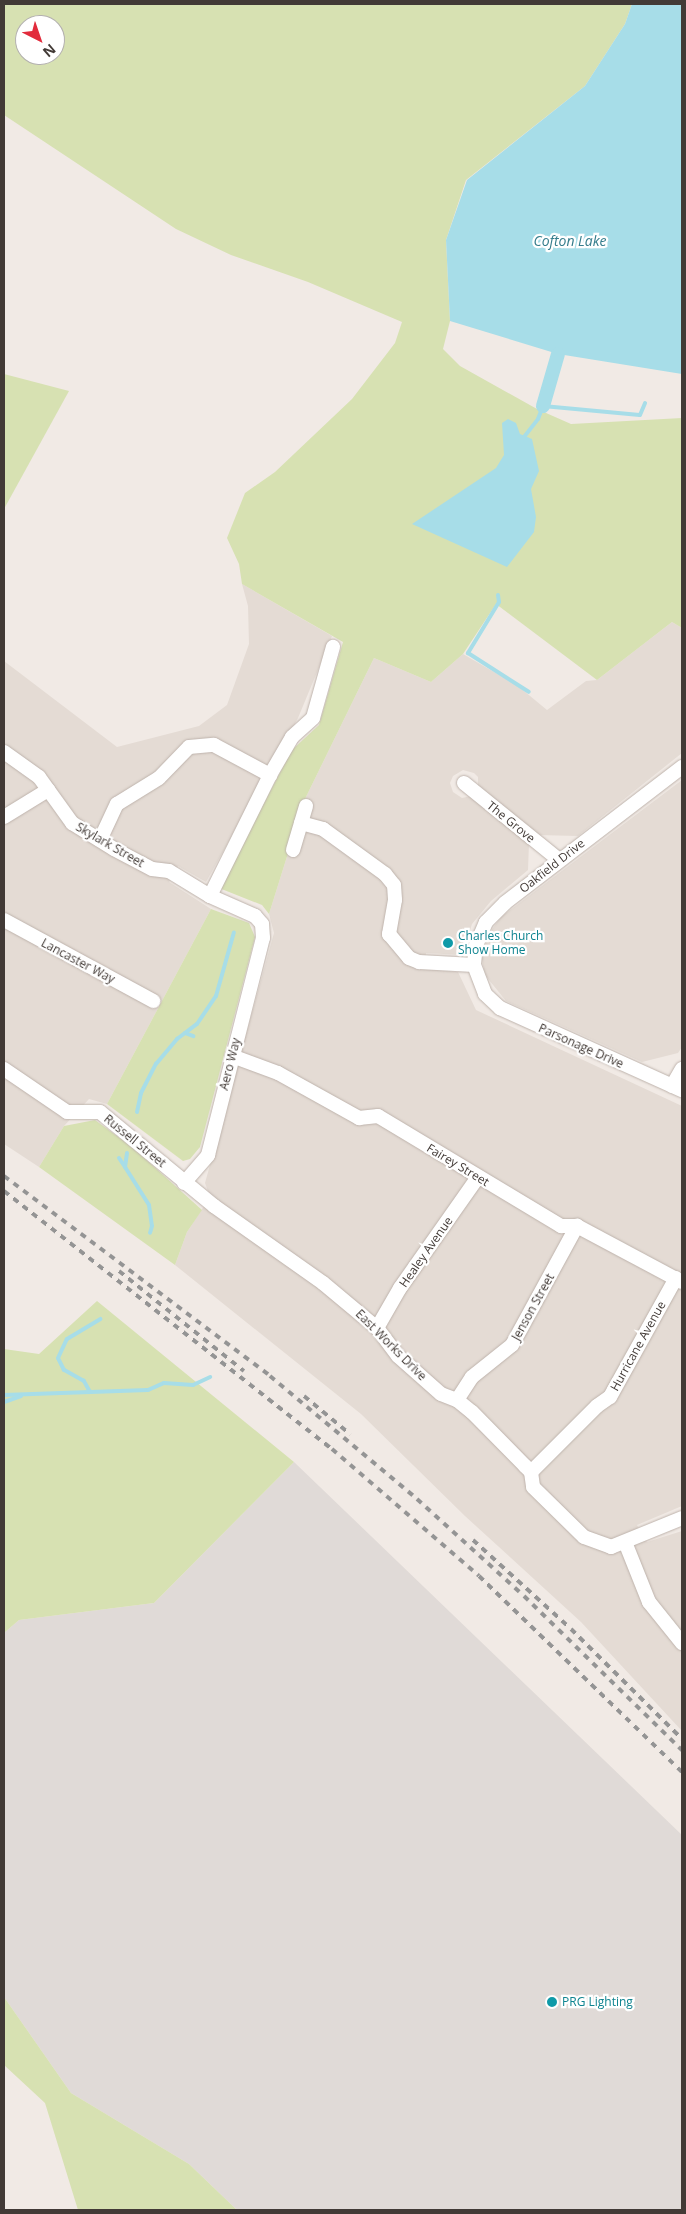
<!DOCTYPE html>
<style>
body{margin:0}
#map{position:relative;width:686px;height:2214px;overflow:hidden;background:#f1eae5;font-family:"Open Sans",sans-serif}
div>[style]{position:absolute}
.residential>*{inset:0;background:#e4dbd4}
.industrial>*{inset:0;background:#e0dad7}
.green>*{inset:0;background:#d7e1b2}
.water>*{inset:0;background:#a7dde8}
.stream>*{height:4px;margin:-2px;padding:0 2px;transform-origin:2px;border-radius:2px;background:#a7dde8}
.canal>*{height:14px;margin:-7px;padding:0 7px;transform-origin:7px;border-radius:7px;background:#a7dde8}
.roads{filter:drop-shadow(0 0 1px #beb3ac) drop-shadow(0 0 1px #beb3ac)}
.street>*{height:14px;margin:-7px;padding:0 7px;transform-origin:7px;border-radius:7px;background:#fff}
.rail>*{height:4px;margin-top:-2px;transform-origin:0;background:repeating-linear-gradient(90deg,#949494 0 6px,transparent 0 12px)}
.dots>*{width:14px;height:14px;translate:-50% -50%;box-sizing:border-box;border:2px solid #fff;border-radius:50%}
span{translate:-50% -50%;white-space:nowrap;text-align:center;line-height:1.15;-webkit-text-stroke:4.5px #fff;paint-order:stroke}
.street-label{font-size:12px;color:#423a36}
.culture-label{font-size:12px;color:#0d838f}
.left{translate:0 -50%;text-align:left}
.water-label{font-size:14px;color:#357d8c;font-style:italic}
.frame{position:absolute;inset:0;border:5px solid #423a36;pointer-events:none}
.north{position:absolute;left:15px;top:15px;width:50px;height:50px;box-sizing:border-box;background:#fff;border:1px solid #b3b0af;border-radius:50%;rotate:139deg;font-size:14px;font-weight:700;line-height:20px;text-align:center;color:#423a36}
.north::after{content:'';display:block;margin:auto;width:18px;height:22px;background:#e22b3c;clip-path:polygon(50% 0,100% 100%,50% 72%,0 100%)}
</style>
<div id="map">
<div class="residential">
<i style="clip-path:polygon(242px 584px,332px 636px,298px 718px,206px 882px,178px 866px,169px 882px,211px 909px,107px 1104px,89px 1099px,64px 1126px,39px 1167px,4px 1144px,4px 661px,117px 747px,199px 726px,227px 705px,249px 644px,248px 606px)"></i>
<i style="clip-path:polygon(672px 622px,682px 628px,682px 753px,578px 836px,538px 835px,478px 787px,478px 777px,474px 773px,463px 770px,453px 776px,450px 783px,453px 792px,462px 798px,471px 796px,529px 843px,528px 870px,491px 901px,472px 924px,462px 955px,426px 953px,425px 969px,458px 972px,476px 1010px,682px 1106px,682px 1506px,637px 1525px,647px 1542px,682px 1531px,682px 1731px,581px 1622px,465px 1516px,361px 1414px,175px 1265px,187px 1232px,210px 1197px,205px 1183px,274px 933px,269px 914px,305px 799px,374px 658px,431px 682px,463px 654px,518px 686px,547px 710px,586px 681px,597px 680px)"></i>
<i style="clip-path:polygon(682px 780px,682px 1047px,678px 1053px,642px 1062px,506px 1001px,485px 975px,482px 959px,488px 935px,501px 917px)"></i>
</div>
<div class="industrial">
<i style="clip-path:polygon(294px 1462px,682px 1835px,682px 2210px,237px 2210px,189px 2164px,71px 2093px,4px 1997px,4px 1633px,19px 1620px,154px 1603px)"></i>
</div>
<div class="green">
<i style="clip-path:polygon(evenodd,4px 4px,632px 4px,625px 24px,585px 86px,466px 180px,446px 240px,450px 321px,443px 349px,460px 366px,537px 409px,571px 424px,682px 418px,682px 628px,672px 622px,597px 680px,496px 604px,463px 654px,431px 682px,374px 658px,305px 799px,269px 914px,262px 905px,219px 888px,292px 750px,319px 725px,343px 642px,242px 584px,239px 564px,227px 538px,245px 493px,275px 472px,352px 399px,395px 343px,402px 322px,308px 282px,231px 255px,176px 229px,4px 115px,4px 4px,25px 25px,55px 25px,55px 55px,25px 55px,25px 25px)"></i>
<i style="clip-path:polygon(4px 374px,69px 391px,4px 509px)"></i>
<i style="clip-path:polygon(211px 909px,249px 923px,255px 937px,200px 1147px,190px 1159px,183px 1161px,107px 1104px)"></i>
<i style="clip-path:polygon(95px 1120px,132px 1147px,202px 1210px,187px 1232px,175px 1265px,39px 1167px,64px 1126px)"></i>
<i style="clip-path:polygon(97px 1301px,294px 1462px,154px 1603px,19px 1620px,4px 1633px,4px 1349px,39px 1354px)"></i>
<i style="clip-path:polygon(4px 1997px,71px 2093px,189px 2164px,237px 2210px,78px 2210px,45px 2103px,4px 2065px)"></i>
</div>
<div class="water">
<i style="clip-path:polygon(632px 4px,682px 4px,682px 374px,558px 354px,450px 321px,446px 240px,467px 180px,585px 86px,625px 24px)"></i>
<i style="clip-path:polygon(508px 419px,516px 423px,520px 434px,532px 439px,539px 471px,531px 489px,536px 517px,534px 532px,507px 567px,412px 524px,496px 468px,504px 455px,502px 423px)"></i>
</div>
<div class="stream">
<i style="left:524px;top:437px;width:23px;rotate:-52deg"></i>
<i style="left:538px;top:419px;width:14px;rotate:-69deg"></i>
<i style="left:543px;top:406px;width:97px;rotate:5.3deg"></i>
<i style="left:640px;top:415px;width:13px;rotate:-67deg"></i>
<i style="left:498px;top:595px;width:7px;rotate:82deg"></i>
<i style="left:499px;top:602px;width:60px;rotate:121.3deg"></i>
<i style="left:468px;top:653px;width:72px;rotate:32.6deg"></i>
<i style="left:185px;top:1033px;width:9px;rotate:21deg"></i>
<i style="left:137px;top:1112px;width:19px;rotate:-78deg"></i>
<i style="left:141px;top:1093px;width:33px;rotate:-63deg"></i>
<i style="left:156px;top:1064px;width:33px;rotate:-50deg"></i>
<i style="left:177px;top:1039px;width:25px;rotate:-37deg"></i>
<i style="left:197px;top:1024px;width:34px;rotate:-56deg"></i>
<i style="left:216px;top:996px;width:66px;rotate:-74.3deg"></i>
<i style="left:127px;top:1153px;width:14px;rotate:98deg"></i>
<i style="left:125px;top:1167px;width:45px;rotate:57.7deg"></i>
<i style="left:149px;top:1205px;width:21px;rotate:82deg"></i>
<i style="left:152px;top:1226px;width:7px;rotate:106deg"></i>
<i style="left:119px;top:1158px;width:11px;rotate:56deg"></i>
<i style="left:90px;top:1392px;width:13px;rotate:-119deg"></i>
<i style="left:84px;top:1381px;width:23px;rotate:-151deg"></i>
<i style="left:64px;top:1370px;width:13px;rotate:-117deg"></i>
<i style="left:58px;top:1358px;width:21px;rotate:-65deg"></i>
<i style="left:67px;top:1339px;width:39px;rotate:-31deg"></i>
<i style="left:4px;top:1395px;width:144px;rotate:-2deg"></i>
<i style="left:148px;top:1390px;width:17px;rotate:-24deg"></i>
<i style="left:164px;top:1383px;width:29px;rotate:4deg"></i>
<i style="left:193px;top:1385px;width:19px;rotate:-25deg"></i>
<i style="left:4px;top:1402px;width:18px;rotate:-19deg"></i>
</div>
<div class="canal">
<i style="left:543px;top:406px;width:54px;rotate:-73.9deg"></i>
</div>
<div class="roads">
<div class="street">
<i style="left:4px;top:752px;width:43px;rotate:35.5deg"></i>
<i style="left:39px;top:777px;width:57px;rotate:54.3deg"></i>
<i style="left:72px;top:823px;width:49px;rotate:31.8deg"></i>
<i style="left:114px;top:849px;width:43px;rotate:27.8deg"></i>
<i style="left:152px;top:869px;width:17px;rotate:7deg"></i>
<i style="left:169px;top:871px;width:48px;rotate:31.4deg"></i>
<i style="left:682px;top:767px;width:223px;rotate:142.5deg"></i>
<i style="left:505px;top:903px;width:27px;rotate:135deg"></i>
<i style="left:486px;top:922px;width:25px;rotate:113deg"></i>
<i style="left:476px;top:945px;width:20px;rotate:96deg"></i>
<i style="left:474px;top:965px;width:31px;rotate:69deg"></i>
<i style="left:485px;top:994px;width:21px;rotate:43deg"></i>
<i style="left:500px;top:1008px;width:200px;rotate:24.3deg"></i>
<i style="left:464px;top:783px;width:122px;rotate:39deg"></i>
<i style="left:4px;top:817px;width:52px;rotate:-31.5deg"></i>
<i style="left:301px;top:823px;width:23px;rotate:15deg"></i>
<i style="left:323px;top:829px;width:77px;rotate:36deg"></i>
<i style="left:385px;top:874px;width:14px;rotate:51deg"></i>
<i style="left:394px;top:885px;width:15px;rotate:86deg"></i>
<i style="left:395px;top:900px;width:35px;rotate:100deg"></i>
<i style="left:389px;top:934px;width:31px;rotate:50deg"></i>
<i style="left:409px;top:958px;width:11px;rotate:22deg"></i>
<i style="left:419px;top:962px;width:55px;rotate:3.1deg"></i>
<i style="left:100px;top:840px;width:40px;rotate:-65deg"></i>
<i style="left:117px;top:804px;width:49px;rotate:-31.8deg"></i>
<i style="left:159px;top:778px;width:43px;rotate:-45.9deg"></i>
<i style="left:189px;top:747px;width:25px;rotate:-5deg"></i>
<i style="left:214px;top:745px;width:64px;rotate:28.2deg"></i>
<i style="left:270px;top:775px;width:44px;rotate:-59.9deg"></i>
<i style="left:292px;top:737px;width:28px;rotate:-42deg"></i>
<i style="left:313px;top:718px;width:74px;rotate:-74.3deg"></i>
<i style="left:293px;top:850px;width:46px;rotate:-73.5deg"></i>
<i style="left:4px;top:920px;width:170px;rotate:28.5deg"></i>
<i style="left:232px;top:1056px;width:49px;rotate:20.3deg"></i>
<i style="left:278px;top:1073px;width:93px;rotate:29.1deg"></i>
<i style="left:359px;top:1118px;width:19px;rotate:-6deg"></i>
<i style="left:378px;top:1116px;width:214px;rotate:31deg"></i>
<i style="left:561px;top:1226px;width:16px"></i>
<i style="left:577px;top:1226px;width:119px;rotate:28.1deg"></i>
<i style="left:4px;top:1069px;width:76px;rotate:34.3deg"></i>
<i style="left:67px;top:1112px;width:33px"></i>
<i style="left:100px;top:1112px;width:148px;rotate:39.5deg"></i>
<i style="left:214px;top:1206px;width:133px;rotate:35.2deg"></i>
<i style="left:323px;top:1283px;width:70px;rotate:39.8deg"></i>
<i style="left:377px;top:1328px;width:35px;rotate:53deg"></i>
<i style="left:398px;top:1356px;width:57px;rotate:41.5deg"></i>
<i style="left:441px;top:1394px;width:17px;rotate:21deg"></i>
<i style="left:457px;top:1400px;width:19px;rotate:39deg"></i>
<i style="left:472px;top:1412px;width:76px;rotate:45.5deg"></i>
<i style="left:525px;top:1466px;width:8px;rotate:45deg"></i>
<i style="left:531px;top:1472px;width:15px;rotate:82deg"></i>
<i style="left:533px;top:1487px;width:71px;rotate:44.4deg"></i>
<i style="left:584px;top:1537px;width:29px;rotate:20deg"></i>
<i style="left:611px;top:1547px;width:77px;rotate:-22.2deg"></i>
<i style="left:672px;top:1086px;width:20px;rotate:-60deg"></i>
<i style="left:184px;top:1183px;width:37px;rotate:-49deg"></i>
<i style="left:208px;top:1155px;width:224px;rotate:-75.8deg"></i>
<i style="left:263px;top:938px;width:14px;rotate:-94deg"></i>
<i style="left:262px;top:924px;width:11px;rotate:-131deg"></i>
<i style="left:255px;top:916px;width:49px;rotate:-156deg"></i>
<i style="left:210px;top:896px;width:135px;rotate:-63.6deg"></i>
<i style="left:377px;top:1328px;width:46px;rotate:-60.1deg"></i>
<i style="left:400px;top:1288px;width:136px;rotate:-54.9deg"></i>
<i style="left:457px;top:1400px;width:27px;rotate:-57deg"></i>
<i style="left:472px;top:1377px;width:51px;rotate:-38.7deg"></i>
<i style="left:512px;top:1345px;width:136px;rotate:-61.4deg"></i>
<i style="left:531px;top:1472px;width:93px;rotate:-45deg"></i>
<i style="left:597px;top:1406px;width:16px;rotate:-35deg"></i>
<i style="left:610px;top:1397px;width:136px;rotate:-61deg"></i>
<i style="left:625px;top:1542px;width:65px;rotate:68.2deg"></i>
<i style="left:649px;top:1602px;width:53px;rotate:51.2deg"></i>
</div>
</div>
<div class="rail">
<i style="left:4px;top:1176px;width:333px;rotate:36.9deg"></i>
<i style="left:270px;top:1376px;width:192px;rotate:39.9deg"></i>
<i style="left:417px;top:1499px;width:144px;rotate:42.2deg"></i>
<i style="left:524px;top:1596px;width:221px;rotate:44.3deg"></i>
<i style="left:4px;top:1191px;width:417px;rotate:38.2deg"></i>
<i style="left:332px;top:1449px;width:194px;rotate:40.8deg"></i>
<i style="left:479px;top:1576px;width:282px;rotate:44deg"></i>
<i style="left:119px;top:1271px;width:160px;rotate:38.7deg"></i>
<i style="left:304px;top:1396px;width:60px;rotate:39.6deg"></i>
<i style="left:473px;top:1540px;width:132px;rotate:42.2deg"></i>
<i style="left:571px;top:1629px;width:156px;rotate:44.7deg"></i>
</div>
<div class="dots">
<i style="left:448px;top:943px;background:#0f9aa8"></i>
<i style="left:552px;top:2002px;background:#0f9aa8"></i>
</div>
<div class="street-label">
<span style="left:511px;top:822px;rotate:39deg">The Grove</span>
<span style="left:110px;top:845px;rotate:30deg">Skylark Street</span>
<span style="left:552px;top:866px;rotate:-38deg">Oakfield Drive</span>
<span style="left:78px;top:961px;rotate:28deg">Lancaster Way</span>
<span style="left:581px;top:1046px;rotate:24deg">Parsonage Drive</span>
<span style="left:230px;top:1064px;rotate:-76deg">Aero Way</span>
<span style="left:135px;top:1141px;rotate:39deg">Russell Street</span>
<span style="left:458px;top:1165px;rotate:31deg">Fairey Street</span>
<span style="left:426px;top:1252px;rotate:-55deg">Healey Avenue</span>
<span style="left:533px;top:1307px;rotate:-61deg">Jenson Street</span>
<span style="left:391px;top:1345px;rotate:45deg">East Works Drive</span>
<span style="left:638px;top:1346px;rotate:-61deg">Hurricane Avenue</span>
</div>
<div class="culture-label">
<span class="left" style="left:458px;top:943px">Charles Church<br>Show Home</span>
<span class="left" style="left:562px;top:2002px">PRG Lighting</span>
</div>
<div class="water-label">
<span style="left:570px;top:241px">Cofton Lake</span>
</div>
<div class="frame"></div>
<div class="north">N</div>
</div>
